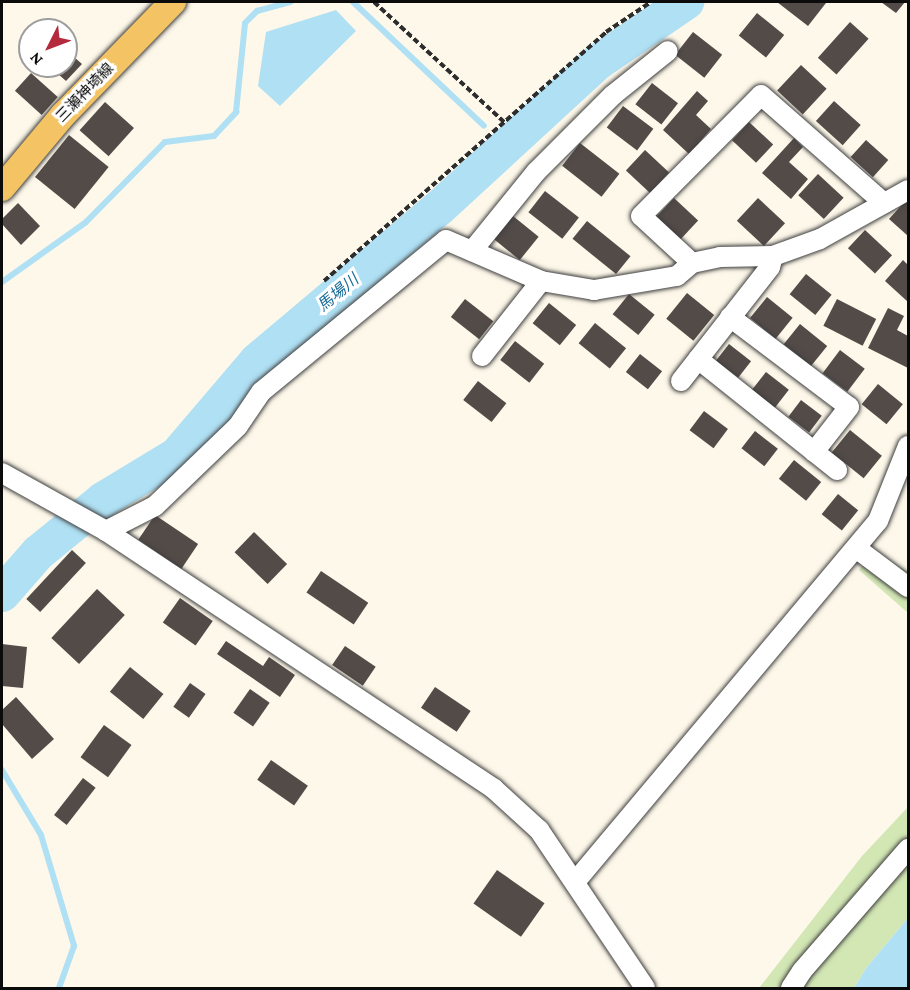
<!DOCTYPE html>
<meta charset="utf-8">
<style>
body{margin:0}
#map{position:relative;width:910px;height:990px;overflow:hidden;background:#fef8ea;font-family:"Crimson Pro","Noto Sans JP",serif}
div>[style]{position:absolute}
.green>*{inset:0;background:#d3e7b5}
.water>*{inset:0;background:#b0e0f4}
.stream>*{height:6px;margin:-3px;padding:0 3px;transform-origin:3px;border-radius:3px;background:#b0e0f4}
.river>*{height:36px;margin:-18px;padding:0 18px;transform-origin:18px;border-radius:18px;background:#b0e0f4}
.building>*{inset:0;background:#534b48;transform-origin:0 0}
.path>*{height:4px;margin-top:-2px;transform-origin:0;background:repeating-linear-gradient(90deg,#2d2d2d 0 6px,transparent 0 9px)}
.roads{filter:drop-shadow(0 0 2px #3e3e3e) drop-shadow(0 0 2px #3e3e3e)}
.minor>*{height:20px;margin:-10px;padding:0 10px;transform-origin:10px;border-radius:10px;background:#fff}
.major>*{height:26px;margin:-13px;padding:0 13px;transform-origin:13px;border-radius:13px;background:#f4c464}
span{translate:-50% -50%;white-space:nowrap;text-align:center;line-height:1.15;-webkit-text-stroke:6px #fff;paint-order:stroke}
.street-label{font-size:15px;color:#0b0b0b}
.water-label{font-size:16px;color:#1a6c97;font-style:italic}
.frame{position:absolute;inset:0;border:3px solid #0b0b0b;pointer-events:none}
.north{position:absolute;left:18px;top:18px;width:60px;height:60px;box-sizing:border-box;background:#fff;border:2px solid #9d9d9d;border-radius:50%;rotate:228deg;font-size:16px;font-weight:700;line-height:24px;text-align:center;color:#0b0b0b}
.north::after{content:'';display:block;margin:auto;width:21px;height:27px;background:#b5293c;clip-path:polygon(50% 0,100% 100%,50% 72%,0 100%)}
</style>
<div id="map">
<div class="green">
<i style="clip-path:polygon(874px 551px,908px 572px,908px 613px,859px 570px)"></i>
<i style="clip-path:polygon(908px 807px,908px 918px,867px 967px,854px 988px,759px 988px,862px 856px)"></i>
</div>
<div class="water">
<i style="clip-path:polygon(336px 10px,356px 31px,280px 106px,258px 86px,266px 32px)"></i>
<i style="clip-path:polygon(908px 918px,908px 988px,854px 988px,867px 967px)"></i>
</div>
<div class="stream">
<i style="left:353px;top:2px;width:180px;rotate:43.4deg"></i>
<i style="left:2px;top:282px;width:103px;rotate:-35.5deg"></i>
<i style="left:86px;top:222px;width:112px;rotate:-45.4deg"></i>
<i style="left:165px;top:142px;width:49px;rotate:-7deg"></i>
<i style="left:214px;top:136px;width:33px;rotate:-47deg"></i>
<i style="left:236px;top:112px;width:89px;rotate:-84.2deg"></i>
<i style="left:245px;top:23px;width:17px;rotate:-45deg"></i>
<i style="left:257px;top:11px;width:35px;rotate:-15deg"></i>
<i style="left:2px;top:597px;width:9px;rotate:-54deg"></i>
<i style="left:2px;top:770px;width:76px;rotate:59deg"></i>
<i style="left:41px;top:835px;width:116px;rotate:73.4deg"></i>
<i style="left:74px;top:946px;width:45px;rotate:109.7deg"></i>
</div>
<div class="river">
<i style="left:2px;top:594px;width:55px;rotate:-48.7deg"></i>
<i style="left:38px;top:553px;width:84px;rotate:-39.2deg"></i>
<i style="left:103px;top:500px;width:87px;rotate:-31.3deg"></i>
<i style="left:177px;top:455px;width:123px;rotate:-49.6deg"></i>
<i style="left:257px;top:361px;width:238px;rotate:-40.1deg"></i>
<i style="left:439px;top:208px;width:216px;rotate:-42.6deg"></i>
<i style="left:598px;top:62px;width:107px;rotate:-34.3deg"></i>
</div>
<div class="building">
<i style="clip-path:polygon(777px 2px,825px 2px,826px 3px,808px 26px)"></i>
<i style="clip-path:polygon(881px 2px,905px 2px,896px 13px)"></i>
<i style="left:757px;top:13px;width:35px;height:29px;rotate:39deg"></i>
<i style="left:850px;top:22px;width:25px;height:48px;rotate:42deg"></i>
<i style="left:693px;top:32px;width:37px;height:29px;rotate:38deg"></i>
<i style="clip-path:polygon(66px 50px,82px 64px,66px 81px,49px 66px,66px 66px)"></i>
<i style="left:801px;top:65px;width:35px;height:35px;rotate:43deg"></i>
<i style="left:31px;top:73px;width:36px;height:24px;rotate:42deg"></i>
<i style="left:652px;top:83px;width:33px;height:27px;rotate:38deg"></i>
<i style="clip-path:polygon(697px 91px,708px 101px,696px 115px,711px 129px,689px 154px,663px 130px)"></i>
<i style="left:834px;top:101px;width:36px;height:27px;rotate:42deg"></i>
<i style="left:105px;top:102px;width:39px;height:38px;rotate:42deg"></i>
<i style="left:623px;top:106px;width:38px;height:27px;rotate:37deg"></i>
<i style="left:749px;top:122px;width:33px;height:25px;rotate:43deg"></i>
<i style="left:69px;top:135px;width:51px;height:54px;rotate:39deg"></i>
<i style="clip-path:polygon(794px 138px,803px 147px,789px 162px,808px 179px,791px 199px,762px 173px)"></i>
<i style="left:866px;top:140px;width:30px;height:23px;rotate:42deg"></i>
<i style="left:580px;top:143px;width:50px;height:29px;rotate:38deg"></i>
<i style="left:645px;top:150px;width:33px;height:28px;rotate:43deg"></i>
<i style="left:818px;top:174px;width:35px;height:29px;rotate:43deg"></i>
<i style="left:545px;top:191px;width:43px;height:27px;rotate:38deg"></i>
<i style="left:674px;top:198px;width:33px;height:27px;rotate:43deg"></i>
<i style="left:758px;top:198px;width:37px;height:31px;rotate:43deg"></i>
<i style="clip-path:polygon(908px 198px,908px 236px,889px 219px)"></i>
<i style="clip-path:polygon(18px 203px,40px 226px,21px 245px,2px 224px,2px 219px)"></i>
<i style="left:513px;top:216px;width:33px;height:30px;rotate:39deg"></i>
<i style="left:587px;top:221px;width:56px;height:23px;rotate:39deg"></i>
<i style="left:865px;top:230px;width:37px;height:25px;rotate:43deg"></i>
<i style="clip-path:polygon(903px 260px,908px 265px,908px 302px,885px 281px)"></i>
<i style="left:806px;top:274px;width:33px;height:26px;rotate:39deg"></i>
<i style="left:687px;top:293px;width:35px;height:33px;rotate:39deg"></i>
<i style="left:629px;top:294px;width:33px;height:26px;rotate:39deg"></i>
<i style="left:767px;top:297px;width:33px;height:27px;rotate:39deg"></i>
<i style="left:465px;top:299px;width:36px;height:23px;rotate:38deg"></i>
<i style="left:837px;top:299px;width:44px;height:30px;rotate:27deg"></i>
<i style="left:549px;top:303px;width:35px;height:26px;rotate:39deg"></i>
<i style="clip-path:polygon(888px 308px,904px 316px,897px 330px,908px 336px,908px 368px,868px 348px)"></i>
<i style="left:595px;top:323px;width:40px;height:26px;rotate:39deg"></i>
<i style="left:800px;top:324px;width:35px;height:26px;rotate:39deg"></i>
<i style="left:515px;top:341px;width:37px;height:24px;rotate:38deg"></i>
<i style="left:729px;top:344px;width:28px;height:21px;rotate:38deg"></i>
<i style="left:840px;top:350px;width:31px;height:29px;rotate:37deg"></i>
<i style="left:640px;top:354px;width:28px;height:23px;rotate:38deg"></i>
<i style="left:766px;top:372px;width:29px;height:23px;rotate:38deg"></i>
<i style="left:478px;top:381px;width:36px;height:24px;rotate:38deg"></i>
<i style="left:878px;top:384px;width:32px;height:26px;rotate:39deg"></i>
<i style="left:801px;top:400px;width:26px;height:21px;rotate:37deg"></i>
<i style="left:704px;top:411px;width:30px;height:24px;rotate:37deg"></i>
<i style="left:850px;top:430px;width:41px;height:29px;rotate:39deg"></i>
<i style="left:755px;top:431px;width:29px;height:22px;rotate:38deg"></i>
<i style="left:794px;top:460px;width:35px;height:24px;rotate:39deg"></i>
<i style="left:838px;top:494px;width:26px;height:26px;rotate:39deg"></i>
<i style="left:155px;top:515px;width:52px;height:30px;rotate:34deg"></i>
<i style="left:254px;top:532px;width:46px;height:28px;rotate:44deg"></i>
<i style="left:72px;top:550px;width:19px;height:67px;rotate:43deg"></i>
<i style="left:321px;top:571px;width:57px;height:26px;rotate:34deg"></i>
<i style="left:97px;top:589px;width:38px;height:67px;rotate:43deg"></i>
<i style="left:180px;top:598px;width:40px;height:30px;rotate:35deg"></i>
<i style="clip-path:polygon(226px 641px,263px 666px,269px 657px,295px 675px,280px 697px,217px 654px)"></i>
<i style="clip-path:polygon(2px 644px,27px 647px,23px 688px,2px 686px)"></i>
<i style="left:345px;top:646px;width:37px;height:23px;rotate:34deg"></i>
<i style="left:130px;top:667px;width:43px;height:32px;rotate:39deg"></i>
<i style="left:190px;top:683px;width:19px;height:29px;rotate:35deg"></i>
<i style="left:435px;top:687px;width:43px;height:25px;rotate:34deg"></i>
<i style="left:250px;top:689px;width:24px;height:29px;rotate:35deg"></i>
<i style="clip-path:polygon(16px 697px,54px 739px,32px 759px,2px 724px,2px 710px)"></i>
<i style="left:104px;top:725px;width:34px;height:40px;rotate:36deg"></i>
<i style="left:271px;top:760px;width:45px;height:24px;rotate:35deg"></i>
<i style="left:83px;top:778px;width:16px;height:47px;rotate:38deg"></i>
<i style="left:497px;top:870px;width:58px;height:41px;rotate:35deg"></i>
</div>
<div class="path">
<i style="left:374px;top:2px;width:177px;rotate:42.7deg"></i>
<i style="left:324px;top:281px;width:376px;rotate:-41.4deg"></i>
<i style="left:606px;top:32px;width:54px;rotate:-33.7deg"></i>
</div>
<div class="roads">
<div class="minor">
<i style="left:472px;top:251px;width:102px;rotate:-51deg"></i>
<i style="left:536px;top:172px;width:109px;rotate:-45deg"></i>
<i style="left:613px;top:95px;width:70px;rotate:-38.7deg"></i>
<i style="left:692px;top:263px;width:69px;rotate:-137.3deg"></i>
<i style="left:641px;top:216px;width:170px;rotate:-45.2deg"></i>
<i style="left:761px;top:95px;width:164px;rotate:41.3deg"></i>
<i style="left:730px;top:317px;width:149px;rotate:37.1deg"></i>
<i style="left:849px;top:407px;width:57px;rotate:127.9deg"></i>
<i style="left:482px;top:356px;width:95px;rotate:-51.8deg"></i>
<i style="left:698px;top:359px;width:178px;rotate:38.6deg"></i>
<i style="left:681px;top:381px;width:145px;rotate:-52deg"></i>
<i style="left:770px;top:267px;width:11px;rotate:-75deg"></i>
<i style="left:2px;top:473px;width:119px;rotate:29.1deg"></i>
<i style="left:106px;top:531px;width:466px;rotate:33.6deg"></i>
<i style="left:494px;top:789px;width:61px;rotate:42.3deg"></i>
<i style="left:539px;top:830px;width:190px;rotate:56.1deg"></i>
<i style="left:106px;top:531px;width:55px;rotate:-27deg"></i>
<i style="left:155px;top:506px;width:115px;rotate:-43.9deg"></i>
<i style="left:238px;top:426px;width:41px;rotate:-55.9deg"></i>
<i style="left:261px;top:392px;width:239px;rotate:-39.4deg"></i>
<i style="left:446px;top:240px;width:103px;rotate:23.3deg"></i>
<i style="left:541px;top:281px;width:54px;rotate:9.6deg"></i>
<i style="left:594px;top:290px;width:84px;rotate:-9.6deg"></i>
<i style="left:677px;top:276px;width:20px;rotate:-41deg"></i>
<i style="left:692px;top:263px;width:29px;rotate:-12deg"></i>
<i style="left:720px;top:257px;width:53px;rotate:-1.1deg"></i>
<i style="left:773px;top:256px;width:50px;rotate:-19.9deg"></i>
<i style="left:820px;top:239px;width:101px;rotate:-29.1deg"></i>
<i style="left:856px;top:548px;width:65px;rotate:36.9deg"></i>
<i style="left:575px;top:882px;width:471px;rotate:-50deg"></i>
<i style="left:878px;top:521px;width:81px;rotate:-68.2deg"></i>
<i style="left:791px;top:988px;width:20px;rotate:-57deg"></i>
<i style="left:802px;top:971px;width:162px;rotate:-49deg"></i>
</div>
<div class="major">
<i style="left:2px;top:188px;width:95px;rotate:-50.1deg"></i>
<i style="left:63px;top:115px;width:158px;rotate:-45.8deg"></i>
</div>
</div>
<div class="street-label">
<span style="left:85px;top:93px;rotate:-46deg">三瀬神埼線</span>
</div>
<div class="water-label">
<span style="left:338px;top:293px;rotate:-40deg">馬場川</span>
</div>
<div class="frame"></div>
<div class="north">N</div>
</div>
